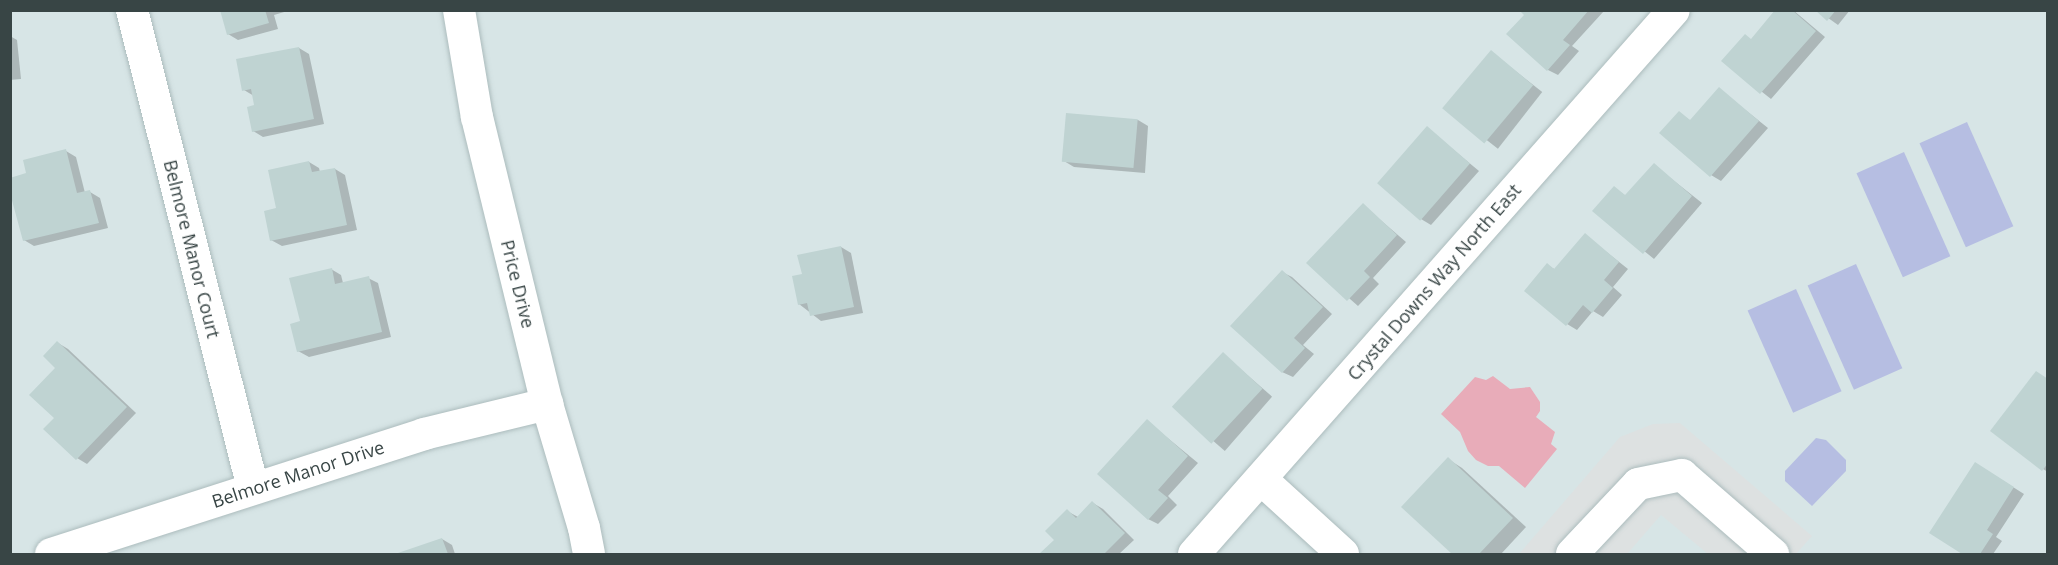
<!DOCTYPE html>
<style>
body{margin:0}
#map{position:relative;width:2058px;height:565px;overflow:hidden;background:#e9f2f2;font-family:"Open Sans",sans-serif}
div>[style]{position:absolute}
.residential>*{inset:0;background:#d7e5e6;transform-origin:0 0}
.green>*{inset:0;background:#b6bee2;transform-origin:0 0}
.parking>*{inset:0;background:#dde1e1}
.water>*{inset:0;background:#e8acb9}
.shadow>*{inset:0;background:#0003;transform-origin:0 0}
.building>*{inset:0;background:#bfd3d2;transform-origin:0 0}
.roads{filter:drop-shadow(0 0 2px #acbcbd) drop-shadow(0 0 2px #acbcbd)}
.minor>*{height:32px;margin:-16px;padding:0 16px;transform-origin:16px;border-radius:16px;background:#fff}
span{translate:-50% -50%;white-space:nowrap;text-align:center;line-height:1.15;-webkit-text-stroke:6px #fff;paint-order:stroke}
.street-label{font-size:18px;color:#384545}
.frame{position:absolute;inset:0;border:12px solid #384545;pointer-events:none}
</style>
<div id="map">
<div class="residential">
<i style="left:10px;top:11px;width:2037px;height:543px"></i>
</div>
<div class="green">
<i style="left:1967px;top:122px;width:114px;height:52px;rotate:66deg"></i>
<i style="left:1904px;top:152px;width:114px;height:52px;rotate:66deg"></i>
<i style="left:1856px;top:264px;width:114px;height:53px;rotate:66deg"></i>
<i style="left:1796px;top:289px;width:112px;height:53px;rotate:66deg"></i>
<i style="clip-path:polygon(1816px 438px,1826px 440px,1846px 460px,1846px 471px,1812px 506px,1785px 481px,1785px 471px)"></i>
</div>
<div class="parking">
<i style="clip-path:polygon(1680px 423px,1812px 536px,1796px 554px,1708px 554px,1661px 515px,1627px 554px,1519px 554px,1620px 437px,1653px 424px)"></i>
</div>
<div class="water">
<i style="clip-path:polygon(1493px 376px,1510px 389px,1530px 387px,1540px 402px,1540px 411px,1536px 417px,1555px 432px,1551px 444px,1557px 449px,1525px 488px,1499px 466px,1488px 466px,1476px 460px,1468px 451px,1460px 432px,1441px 414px,1475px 377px,1486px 380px)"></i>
</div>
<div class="shadow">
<i style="clip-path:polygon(221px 10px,291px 10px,274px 15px,278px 29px,238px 40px,228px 34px)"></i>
<i style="clip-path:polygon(1521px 10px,1604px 11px,1572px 46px,1579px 51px,1558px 75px,1548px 70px,1526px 15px)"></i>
<i style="clip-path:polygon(1777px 10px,1793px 10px,1825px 37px,1771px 99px,1723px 61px,1752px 40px)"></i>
<i style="clip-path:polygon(1817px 10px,1850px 10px,1838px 25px)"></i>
<i style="clip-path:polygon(10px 36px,17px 40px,21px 79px,10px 80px)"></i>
<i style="clip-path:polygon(299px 48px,309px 54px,324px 124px,263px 137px,253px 131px,256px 107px,254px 96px,244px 90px)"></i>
<i style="left:1491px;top:52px;width:65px;height:72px;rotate:38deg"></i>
<i style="clip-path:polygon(1719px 89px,1768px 128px,1721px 181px,1711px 175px,1679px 113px,1691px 121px)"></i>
<i style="clip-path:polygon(1068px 114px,1138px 120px,1148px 126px,1145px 173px,1074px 167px,1064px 161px)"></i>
<i style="clip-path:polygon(1427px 128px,1479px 171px,1431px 225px,1421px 219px)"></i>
<i style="clip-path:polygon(66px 151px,76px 157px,85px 193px,90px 192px,100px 198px,108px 228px,34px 246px,24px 240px,28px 174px)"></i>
<i style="clip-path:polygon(309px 162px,319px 168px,320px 172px,335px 169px,345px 175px,357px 230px,282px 246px,271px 240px,278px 209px)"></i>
<i style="clip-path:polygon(1654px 165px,1702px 203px,1654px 259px,1594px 210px,1614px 188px,1626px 196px)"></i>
<i style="clip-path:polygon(1363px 205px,1406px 242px,1373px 278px,1379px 284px,1358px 306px,1309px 263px)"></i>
<i style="clip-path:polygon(1585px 235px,1628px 269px,1613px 287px,1622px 295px,1603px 317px,1593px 311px,1577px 330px,1567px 324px,1547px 265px,1556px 270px)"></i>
<i style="clip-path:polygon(841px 247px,851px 253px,863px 313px,821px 321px,799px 304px,803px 276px)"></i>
<i style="clip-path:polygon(331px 269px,341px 275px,343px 283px,368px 278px,378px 283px,391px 337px,309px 357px,298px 351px,302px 323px)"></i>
<i style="clip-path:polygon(1282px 272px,1292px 277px,1332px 314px,1303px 345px,1314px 354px,1293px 377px,1282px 372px)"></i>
<i style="clip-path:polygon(58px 343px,68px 349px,136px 413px,87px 464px,77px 458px,56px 418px)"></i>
<i style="left:1223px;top:354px;width:65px;height:72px;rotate:41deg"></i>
<i style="clip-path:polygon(2048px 379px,2048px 472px,2043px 469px)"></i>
<i style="clip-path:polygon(1147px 421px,1198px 463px,1168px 496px,1177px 505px,1158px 524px,1148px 519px)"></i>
<i style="clip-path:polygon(1448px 459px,1462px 468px,1526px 527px,1501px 554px,1454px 554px,1403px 507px)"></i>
<i style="clip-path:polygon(1986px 470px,2024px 494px,1996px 537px,2002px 541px,1993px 554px,1965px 554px,1931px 533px)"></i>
<i style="clip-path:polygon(1093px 503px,1103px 509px,1134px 540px,1119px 554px,1041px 554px,1056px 540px,1067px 511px,1078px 517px)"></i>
<i style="clip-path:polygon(442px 539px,452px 545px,455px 554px,398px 554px)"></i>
</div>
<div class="building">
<i style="clip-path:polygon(220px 10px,265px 10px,269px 23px,227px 35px)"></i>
<i style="clip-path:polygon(1519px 10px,1589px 10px,1563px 40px,1570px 45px,1547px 71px,1506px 34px,1524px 15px)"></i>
<i style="clip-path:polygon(1775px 10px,1792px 10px,1816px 31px,1760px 94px,1721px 61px,1745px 34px,1751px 39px)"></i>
<i style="clip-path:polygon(1815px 10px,1836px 10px,1827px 21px)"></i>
<i style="clip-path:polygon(299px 47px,314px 119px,252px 132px,247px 107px,254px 105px,251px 89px,242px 91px,236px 59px)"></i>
<i style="left:1491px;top:50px;width:55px;height:76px;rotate:40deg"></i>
<i style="clip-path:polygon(1719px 87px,1759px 121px,1710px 177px,1659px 133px,1679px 111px,1690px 120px)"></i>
<i style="left:1066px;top:113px;width:72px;height:49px;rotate:5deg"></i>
<i style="left:1427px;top:126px;width:57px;height:76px;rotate:41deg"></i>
<i style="clip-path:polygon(66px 149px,77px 193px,90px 190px,99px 223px,23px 241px,10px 193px,10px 178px,26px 173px,23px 160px)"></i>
<i style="clip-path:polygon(309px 161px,312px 172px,335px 168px,347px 225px,270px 241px,264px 211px,276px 208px,268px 170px)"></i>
<i style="clip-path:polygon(1654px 163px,1692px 196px,1643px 254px,1592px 211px,1614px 186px,1625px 195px)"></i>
<i style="clip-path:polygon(1363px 203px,1397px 235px,1364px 271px,1370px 277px,1347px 301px,1306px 263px)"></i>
<i style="clip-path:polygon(1585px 233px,1619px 262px,1604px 280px,1613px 288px,1592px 313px,1583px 305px,1566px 326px,1524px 291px,1547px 263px,1554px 269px)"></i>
<i style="clip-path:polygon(841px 246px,854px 307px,810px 316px,807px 303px,798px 305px,792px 276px,802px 274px,797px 255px)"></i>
<i style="clip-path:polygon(332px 268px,335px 284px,369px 276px,382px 332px,297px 352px,290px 324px,300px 321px,289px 278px)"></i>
<i style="clip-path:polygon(1282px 270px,1323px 307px,1294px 338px,1305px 348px,1282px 373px,1230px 326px)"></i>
<i style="clip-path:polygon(57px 341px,127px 407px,76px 460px,43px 429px,54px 418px,29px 395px,55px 368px,43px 356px)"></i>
<i style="left:1223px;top:352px;width:54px;height:75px;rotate:43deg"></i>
<i style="clip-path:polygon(2036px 371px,2048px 379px,2048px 463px,2042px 471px,1990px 431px)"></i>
<i style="clip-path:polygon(1147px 419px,1188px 456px,1158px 490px,1168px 498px,1148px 520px,1097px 474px)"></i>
<i style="clip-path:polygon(1448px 457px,1513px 518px,1479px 554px,1452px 554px,1401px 507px)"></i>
<i style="clip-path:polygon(1975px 462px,2014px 487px,1987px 530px,1993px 534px,1980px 554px,1962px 554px,1929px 533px)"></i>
<i style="clip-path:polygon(1092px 501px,1125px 533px,1104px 554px,1039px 554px,1054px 540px,1045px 531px,1067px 509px,1076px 518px)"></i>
<i style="clip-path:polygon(442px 538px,448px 554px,395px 554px)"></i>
</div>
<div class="roads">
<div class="minor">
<i style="left:132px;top:10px;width:493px;rotate:75.8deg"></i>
<i style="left:459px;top:10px;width:109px;rotate:80.5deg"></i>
<i style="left:477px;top:117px;width:295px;rotate:76.3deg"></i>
<i style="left:547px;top:404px;width:129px;rotate:73.4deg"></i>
<i style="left:584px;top:528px;width:26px;rotate:79deg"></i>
<i style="left:1261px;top:479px;width:111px;rotate:42.4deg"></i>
<i style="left:51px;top:554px;width:392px;rotate:-17.8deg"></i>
<i style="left:424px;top:434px;width:127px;rotate:-13.7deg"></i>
<i style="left:1194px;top:554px;width:725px;rotate:-48.58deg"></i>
<i style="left:1572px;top:554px;width:96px;rotate:-46.7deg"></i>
<i style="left:1638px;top:484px;width:45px;rotate:-11.6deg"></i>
<i style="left:1682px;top:475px;width:121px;rotate:41deg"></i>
</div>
</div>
<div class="street-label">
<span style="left:192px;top:249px;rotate:76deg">Belmore Manor Court</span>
<span style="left:1434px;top:282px;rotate:-49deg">Crystal Downs Way North East</span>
<span style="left:518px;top:284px;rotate:76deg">Price Drive</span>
<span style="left:298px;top:474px;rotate:-18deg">Belmore Manor Drive</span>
</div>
<div class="frame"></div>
</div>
